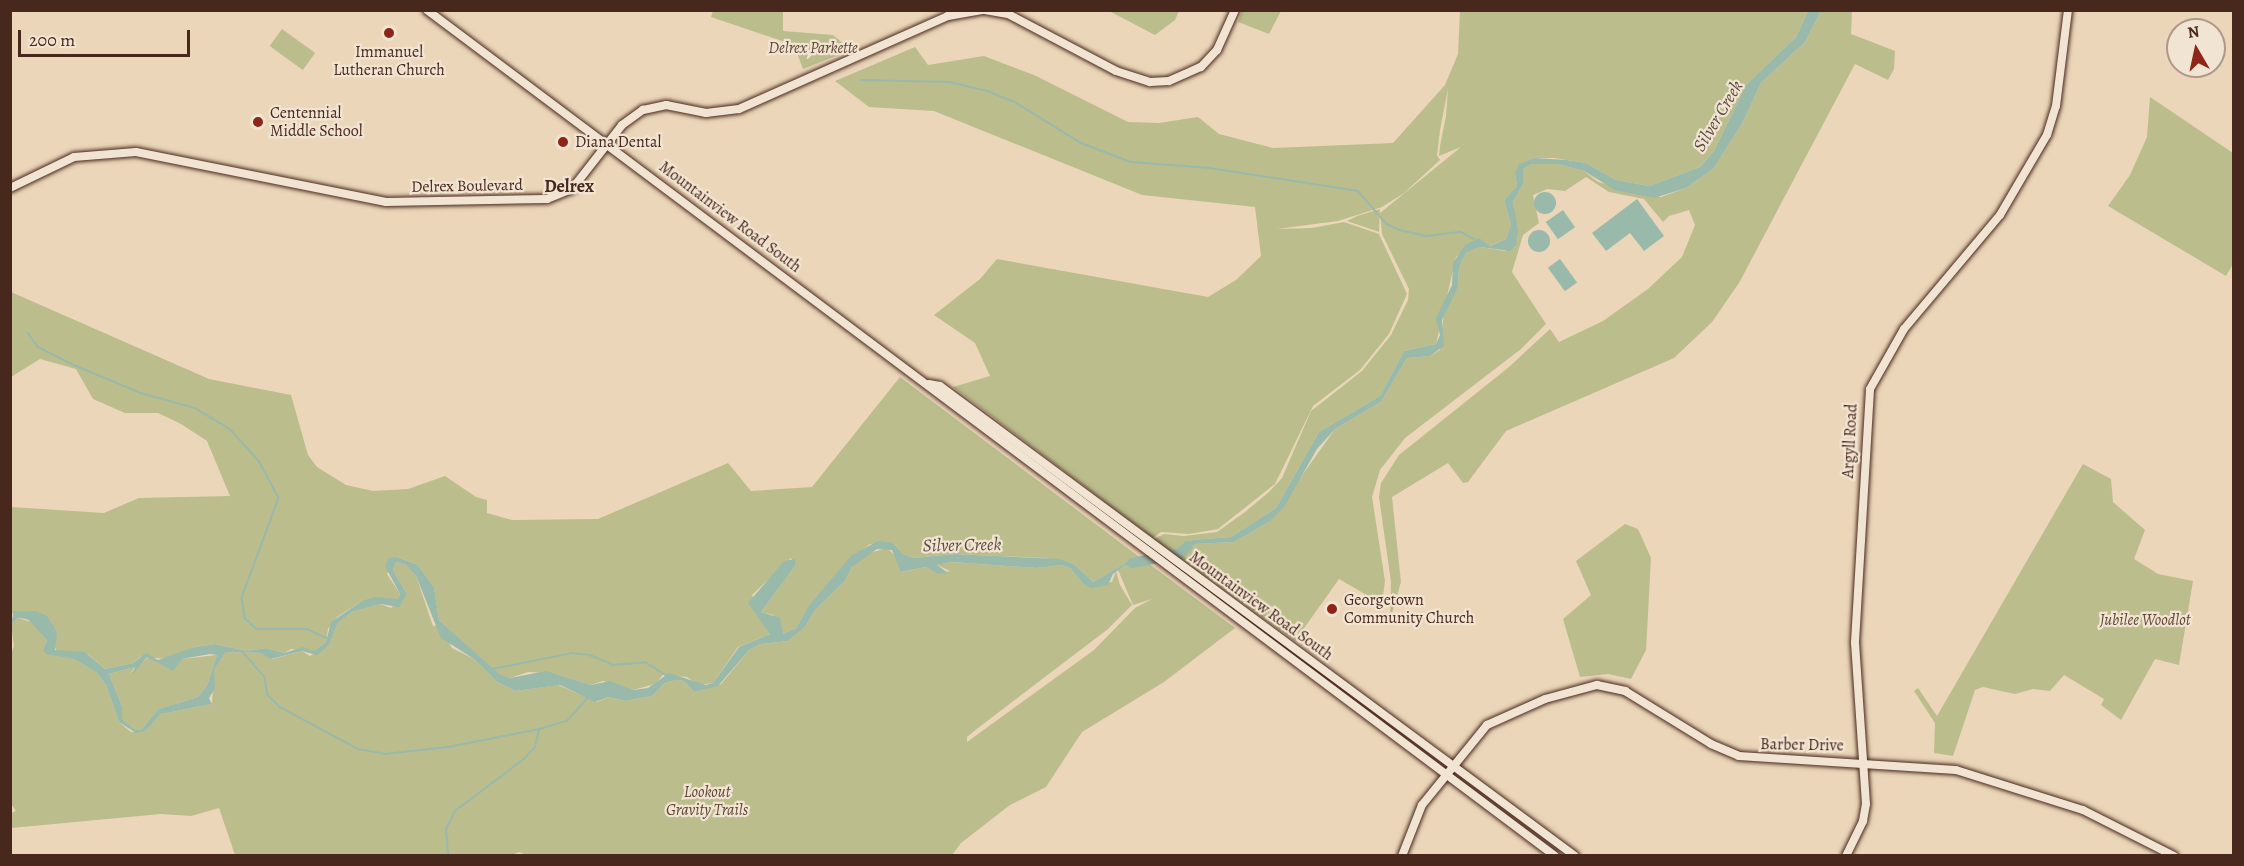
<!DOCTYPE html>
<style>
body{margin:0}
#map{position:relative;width:2244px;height:866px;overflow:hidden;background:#ebd6b9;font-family:Alegreya,serif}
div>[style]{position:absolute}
.green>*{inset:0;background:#bbbd8d;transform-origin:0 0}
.water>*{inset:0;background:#99b9ab;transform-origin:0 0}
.round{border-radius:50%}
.stream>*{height:1.5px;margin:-0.75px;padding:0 0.75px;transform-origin:0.75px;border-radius:0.75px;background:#99b9ab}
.river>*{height:10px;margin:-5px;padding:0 5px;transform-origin:5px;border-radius:5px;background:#99b9ab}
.roads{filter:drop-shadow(0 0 2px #48271c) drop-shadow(0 0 2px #48271c)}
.secondary>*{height:8px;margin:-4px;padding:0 4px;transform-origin:4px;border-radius:4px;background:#f2e4d2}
.dots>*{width:16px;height:16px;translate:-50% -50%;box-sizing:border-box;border:3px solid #f2e4d2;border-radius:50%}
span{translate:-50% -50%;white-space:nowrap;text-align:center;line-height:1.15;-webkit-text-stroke:4.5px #f2e4d2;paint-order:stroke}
.park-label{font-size:16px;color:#5f4533;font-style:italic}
.poi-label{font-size:16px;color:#48271c}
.left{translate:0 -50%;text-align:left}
.street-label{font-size:16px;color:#48271c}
.water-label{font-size:18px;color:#5c4c40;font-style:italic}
.neighbourhood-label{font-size:18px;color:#48271c;font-weight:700}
.frame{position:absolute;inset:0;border:12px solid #48271c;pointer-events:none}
.north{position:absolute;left:2166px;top:18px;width:60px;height:60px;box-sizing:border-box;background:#f2e4d2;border:2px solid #ae9889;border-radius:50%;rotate:351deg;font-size:16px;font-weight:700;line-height:24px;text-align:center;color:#48271c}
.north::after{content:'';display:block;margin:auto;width:21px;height:27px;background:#8f2418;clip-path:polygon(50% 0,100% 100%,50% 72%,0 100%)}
.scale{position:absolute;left:18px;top:30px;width:172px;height:27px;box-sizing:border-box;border:3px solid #48271c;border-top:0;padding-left:8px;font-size:18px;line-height:21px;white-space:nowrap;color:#48271c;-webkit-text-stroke:4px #f2e4d2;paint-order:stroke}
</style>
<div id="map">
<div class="green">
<i style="clip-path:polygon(713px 11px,783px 11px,783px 31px,833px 35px,851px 50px,803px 69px,794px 45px,711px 17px)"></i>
<i style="clip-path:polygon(1109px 11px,1179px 10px,1179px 11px,1175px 20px,1155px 35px)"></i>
<i style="clip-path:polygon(1242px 11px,1242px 10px,1281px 11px,1269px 34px,1238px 22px)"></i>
<i style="clip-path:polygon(1460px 11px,1808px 11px,1796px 37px,1746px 85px,1714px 151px,1700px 167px,1649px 186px,1616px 180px,1586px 163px,1554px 158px,1535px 158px,1515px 174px,1517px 186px,1504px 200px,1511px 225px,1506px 239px,1489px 246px,1476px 240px,1456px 257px,1436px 344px,1404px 351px,1380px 396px,1319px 432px,1276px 508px,1231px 537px,1192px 540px,1175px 554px,1154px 539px,1164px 534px,1184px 536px,1217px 532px,1245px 512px,1269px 492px,1282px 478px,1311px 411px,1362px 371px,1391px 335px,1408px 300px,1409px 289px,1382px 234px,1380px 213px,1461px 147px,1439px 156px,1440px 146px,1446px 116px,1448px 89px,1440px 130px,1437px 155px,1440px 160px,1404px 193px,1382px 207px,1338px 221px,1277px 229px,1312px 228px,1344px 222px,1379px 234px,1407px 294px,1389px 334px,1360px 370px,1313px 406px,1275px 484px,1218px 529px,1189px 534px,1161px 532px,1153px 538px,953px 387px,990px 376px,975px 343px,934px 315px,980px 279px,997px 259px,1208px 297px,1236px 280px,1261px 256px,1255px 207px,1142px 195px,934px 111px,869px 107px,835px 81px,915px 47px,928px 65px,984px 56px,1034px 75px,1128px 122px,1159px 123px,1198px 117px,1219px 134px,1273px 148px,1393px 143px,1445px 85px,1458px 54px)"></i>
<i style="clip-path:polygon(1821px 11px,1852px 11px,1851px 34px,1895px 51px,1894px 69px,1888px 80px,1855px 64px,1739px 283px,1712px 322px,1674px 358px,1506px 431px,1468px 482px,1463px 483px,1448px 463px,1392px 497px,1401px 582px,1390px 620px,1391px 582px,1379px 497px,1381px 483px,1399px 455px,1509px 367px,1550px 329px,1559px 342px,1603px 321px,1648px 289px,1682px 257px,1695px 225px,1689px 210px,1669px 216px,1663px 222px,1644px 199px,1609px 192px,1586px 177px,1565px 191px,1547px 189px,1533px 195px,1539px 223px,1523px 235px,1512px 272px,1546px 324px,1521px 349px,1405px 438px,1380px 470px,1372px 497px,1385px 581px,1382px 604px,1339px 579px,1295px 641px,1180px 558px,1195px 544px,1234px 542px,1269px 522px,1335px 429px,1381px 402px,1407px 358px,1430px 356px,1440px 350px,1444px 312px,1458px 287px,1459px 268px,1466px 253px,1480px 247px,1505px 251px,1517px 240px,1513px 202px,1523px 184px,1523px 169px,1532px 164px,1558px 164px,1584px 171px,1598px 182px,1661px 197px,1686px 188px,1714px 168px,1743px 122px,1761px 83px,1805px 42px)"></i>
<i style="left:282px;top:29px;width:41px;height:21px;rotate:36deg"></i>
<i style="clip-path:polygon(2150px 97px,2233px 153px,2233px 264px,2226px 276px,2108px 206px,2130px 175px,2147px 137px)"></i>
<i style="clip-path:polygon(1380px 209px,1379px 232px,1347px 221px,1357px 216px)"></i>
<i style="clip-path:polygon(11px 292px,209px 379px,291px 395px,308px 455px,317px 467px,346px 485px,373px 491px,408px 489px,445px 476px,476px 497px,487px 500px,487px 513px,512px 520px,598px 519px,728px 463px,751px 491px,812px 487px,900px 377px,1146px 562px,1127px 562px,1093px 582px,1075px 565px,1045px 558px,954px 554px,914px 558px,903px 554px,893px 543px,870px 544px,848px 561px,809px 605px,796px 628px,783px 634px,773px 615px,761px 612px,795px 566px,791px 558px,752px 595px,770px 634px,738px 647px,713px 683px,699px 685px,687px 677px,663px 675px,655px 684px,633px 690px,603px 681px,591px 685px,552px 673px,528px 672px,510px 678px,498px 674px,439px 620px,434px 587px,418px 565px,397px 557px,387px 574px,400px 594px,398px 599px,362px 601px,337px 617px,328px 629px,326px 642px,314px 651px,291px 649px,284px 653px,266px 648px,247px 651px,215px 644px,195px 647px,171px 659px,140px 657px,133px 663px,105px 669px,88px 654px,57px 651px,53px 644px,57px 632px,11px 613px,11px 507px,104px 513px,139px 498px,230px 496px,207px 441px,181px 424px,158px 413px,125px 413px,93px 399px,76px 369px,40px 359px,11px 377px)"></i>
<i style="clip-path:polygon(2083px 464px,2111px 479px,2113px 502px,2145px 530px,2134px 559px,2158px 574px,2193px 581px,2179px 665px,2155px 659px,2121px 720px,2101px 705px,2104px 699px,2064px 675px,2050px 691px,2033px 689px,2015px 694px,1983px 687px,1975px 690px,1953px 756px,1934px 753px,1935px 723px,1914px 691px,1918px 688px,1937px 716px)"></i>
<i style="clip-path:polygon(1625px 524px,1638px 529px,1651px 558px,1646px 650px,1631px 679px,1608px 674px,1580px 677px,1563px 619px,1591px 595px,1576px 561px)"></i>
<i style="clip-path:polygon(887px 548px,899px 559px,902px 572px,926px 567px,937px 574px,950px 571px,937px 565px,950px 562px,1037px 568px,1061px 565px,1070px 568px,1084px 585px,1112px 582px,1116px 571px,1120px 585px,1132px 605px,1108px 629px,978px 728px,967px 737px,967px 742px,1094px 650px,1135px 608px,1152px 599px,1133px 605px,1118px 570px,1125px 565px,1152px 566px,1235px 628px,1164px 682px,1082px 732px,1046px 787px,1010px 805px,961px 843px,952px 855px,529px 856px,519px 852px,509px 856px,235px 855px,219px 808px,191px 816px,161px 814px,11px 828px,11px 813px,16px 811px,11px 804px,10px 657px,14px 646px,11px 624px,18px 618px,35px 623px,47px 640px,43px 650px,74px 659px,97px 673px,106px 685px,119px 722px,131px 732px,147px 730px,161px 714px,212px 704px,214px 670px,226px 652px,261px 653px,273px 659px,302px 651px,310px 656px,329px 645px,338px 623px,352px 612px,380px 604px,391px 608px,407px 594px,393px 570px,396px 562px,406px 565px,416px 576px,433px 626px,439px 625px,452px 648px,474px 659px,497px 682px,515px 691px,558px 685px,597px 702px,609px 697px,625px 701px,652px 696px,665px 683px,676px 680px,684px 681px,694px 692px,721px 684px,749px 650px,761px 644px,788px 641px,804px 628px,816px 609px,845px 581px,852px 567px,866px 554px)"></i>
<i style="clip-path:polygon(217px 655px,207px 685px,198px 697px,158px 709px,142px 729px,136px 730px,122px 719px,122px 706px,109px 674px,135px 667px,130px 674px,148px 657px,169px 665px,182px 659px)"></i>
</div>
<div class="water">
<i style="clip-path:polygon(1808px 11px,1821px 11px,1805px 42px,1761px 83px,1743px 122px,1714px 168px,1686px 188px,1654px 198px,1615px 190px,1584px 171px,1558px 164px,1532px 164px,1523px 169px,1523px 184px,1513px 202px,1518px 231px,1516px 245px,1510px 251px,1480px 247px,1466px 253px,1459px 268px,1458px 287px,1442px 320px,1444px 346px,1430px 356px,1407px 358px,1381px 402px,1335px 429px,1317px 449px,1284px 507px,1269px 522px,1234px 542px,1195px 544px,1180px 558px,1175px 554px,1192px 540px,1231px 537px,1276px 508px,1319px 432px,1380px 396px,1404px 351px,1436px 344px,1440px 335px,1436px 318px,1452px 285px,1453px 263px,1465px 245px,1479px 238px,1490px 246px,1506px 239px,1511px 225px,1504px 200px,1517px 186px,1515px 174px,1519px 164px,1535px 158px,1567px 160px,1586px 163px,1616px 180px,1649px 186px,1700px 167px,1714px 151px,1746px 85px,1796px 37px)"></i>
<i class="round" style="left:1534px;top:192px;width:22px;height:22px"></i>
<i style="clip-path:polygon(1637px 199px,1664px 236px,1644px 251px,1630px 233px,1606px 251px,1592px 233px)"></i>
<i style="left:1563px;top:210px;width:21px;height:21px;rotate:55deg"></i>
<i class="round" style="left:1528px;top:230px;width:22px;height:22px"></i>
<i style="left:1560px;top:259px;width:29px;height:15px;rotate:54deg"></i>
<i style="clip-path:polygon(evenodd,878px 541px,893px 543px,903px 554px,914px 558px,954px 554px,1060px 559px,1075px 565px,1093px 582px,1127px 562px,1146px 562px,1152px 566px,1125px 565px,1113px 574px,1108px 585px,1091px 588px,1084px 585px,1070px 568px,1061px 565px,1037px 568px,951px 562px,937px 565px,948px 573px,937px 574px,926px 567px,901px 572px,892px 550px,877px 549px,852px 567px,845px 581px,816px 609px,804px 628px,788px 641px,761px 644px,749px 650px,718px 686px,694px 692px,684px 681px,676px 680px,665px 683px,652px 696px,625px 701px,609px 697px,595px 702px,560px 685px,515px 691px,497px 682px,474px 659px,441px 638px,416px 576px,406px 565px,396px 562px,393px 570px,407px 594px,399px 607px,380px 604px,352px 612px,338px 623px,329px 645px,317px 655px,302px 651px,271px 659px,261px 653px,226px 652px,214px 670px,215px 688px,209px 698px,212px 704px,161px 714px,147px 730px,136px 733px,119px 722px,106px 685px,97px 673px,74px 659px,46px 654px,43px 650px,47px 640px,28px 619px,18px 618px,11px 624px,14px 611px,36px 611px,47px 616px,57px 632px,55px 650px,85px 652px,105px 669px,133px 663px,146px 653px,158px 660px,195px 647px,215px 644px,247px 651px,266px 648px,284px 653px,303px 647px,314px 651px,326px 642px,331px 622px,362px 601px,375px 597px,398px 599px,400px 594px,385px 566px,389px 558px,397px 557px,418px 565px,434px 587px,439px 620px,499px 674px,510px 678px,546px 671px,591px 685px,610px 681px,633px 690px,648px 688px,669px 673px,706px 685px,713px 683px,739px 647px,770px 634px,748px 603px,784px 561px,795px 559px,795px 566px,761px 612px,780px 618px,783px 634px,796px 628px,809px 605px,852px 555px,878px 541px,210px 654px,217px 655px,207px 685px,198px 697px,158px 709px,142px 729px,136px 730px,122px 719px,122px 706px,109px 674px,135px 667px,132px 675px,147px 657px,173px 671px,182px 659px,210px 654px)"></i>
</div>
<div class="stream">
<i style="left:861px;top:80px;width:88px;rotate:1.3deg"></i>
<i style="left:949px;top:82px;width:37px;rotate:13deg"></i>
<i style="left:985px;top:90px;width:32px;rotate:22deg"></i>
<i style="left:1015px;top:102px;width:78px;rotate:31.8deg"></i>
<i style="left:1081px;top:143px;width:53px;rotate:20.8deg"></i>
<i style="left:1131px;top:162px;width:79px;rotate:4.3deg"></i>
<i style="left:1210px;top:168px;width:150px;rotate:8.8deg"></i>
<i style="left:1358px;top:191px;width:44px;rotate:48.7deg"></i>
<i style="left:1387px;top:224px;width:14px;rotate:25deg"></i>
<i style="left:1400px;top:230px;width:27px;rotate:13deg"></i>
<i style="left:1426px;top:236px;width:35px;rotate:-7deg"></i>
<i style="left:1461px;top:232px;width:19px;rotate:28deg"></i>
<i style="left:28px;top:333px;width:17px;rotate:54deg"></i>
<i style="left:38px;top:347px;width:40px;rotate:26.6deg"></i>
<i style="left:74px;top:365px;width:73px;rotate:22.7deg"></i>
<i style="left:141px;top:393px;width:56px;rotate:15.5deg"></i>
<i style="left:195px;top:408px;width:41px;rotate:31deg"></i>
<i style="left:230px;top:429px;width:43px;rotate:47.8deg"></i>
<i style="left:259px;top:461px;width:42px;rotate:61.6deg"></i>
<i style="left:279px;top:498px;width:107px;rotate:110.3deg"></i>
<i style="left:242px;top:598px;width:20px;rotate:81deg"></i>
<i style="left:245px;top:618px;width:16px;rotate:43deg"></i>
<i style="left:257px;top:629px;width:50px"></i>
<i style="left:307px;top:629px;width:23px;rotate:25deg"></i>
<i style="left:243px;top:652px;width:33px;rotate:49deg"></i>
<i style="left:265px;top:677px;width:18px;rotate:81deg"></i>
<i style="left:268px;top:695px;width:17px;rotate:45deg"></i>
<i style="left:280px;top:707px;width:89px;rotate:28.3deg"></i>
<i style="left:358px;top:749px;width:27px;rotate:10deg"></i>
<i style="left:385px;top:754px;width:63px;rotate:-6.3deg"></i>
<i style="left:448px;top:747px;width:94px;rotate:-11.1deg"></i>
<i style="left:540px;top:729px;width:28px;rotate:-17deg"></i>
<i style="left:567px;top:721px;width:30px;rotate:-48deg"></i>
<i style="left:493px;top:669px;width:81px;rotate:-11.4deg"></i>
<i style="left:572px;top:653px;width:18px;rotate:6deg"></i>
<i style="left:590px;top:655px;width:25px;rotate:23deg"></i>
<i style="left:613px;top:665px;width:32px;rotate:-5deg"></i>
<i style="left:645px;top:662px;width:25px;rotate:32deg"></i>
<i style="left:448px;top:856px;width:27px;rotate:-94deg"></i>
<i style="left:446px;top:829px;width:20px;rotate:-63deg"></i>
<i style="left:455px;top:811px;width:86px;rotate:-37deg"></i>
<i style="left:524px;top:759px;width:16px;rotate:-47deg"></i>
<i style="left:535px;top:747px;width:17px;rotate:-77deg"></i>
</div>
<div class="river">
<i style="left:1132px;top:563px;width:48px;rotate:-10.8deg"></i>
<i style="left:1179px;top:554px;width:12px;rotate:-42deg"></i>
</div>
<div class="roads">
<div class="secondary">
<i style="left:427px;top:10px;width:1410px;rotate:36.87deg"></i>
<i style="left:985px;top:10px;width:23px;rotate:10deg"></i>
<i style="left:1008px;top:14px;width:122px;rotate:27.8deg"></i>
<i style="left:1116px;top:71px;width:36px;rotate:18deg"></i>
<i style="left:1150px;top:82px;width:19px;rotate:-3deg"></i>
<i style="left:1169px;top:81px;width:35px;rotate:-24deg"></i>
<i style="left:1201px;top:67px;width:23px;rotate:-47deg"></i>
<i style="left:1217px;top:50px;width:44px;rotate:-65.8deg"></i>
<i style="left:10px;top:188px;width:71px;rotate:-25.8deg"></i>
<i style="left:74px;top:157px;width:62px;rotate:-4.6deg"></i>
<i style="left:136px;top:152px;width:255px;rotate:11.3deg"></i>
<i style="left:386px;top:202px;width:161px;rotate:-1.1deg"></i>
<i style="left:547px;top:199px;width:27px;rotate:-22deg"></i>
<i style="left:572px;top:189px;width:81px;rotate:-52deg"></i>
<i style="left:622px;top:125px;width:26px;rotate:-36deg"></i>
<i style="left:643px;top:110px;width:24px;rotate:-12deg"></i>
<i style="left:666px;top:105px;width:41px;rotate:11.3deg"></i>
<i style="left:706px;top:113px;width:33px;rotate:-7deg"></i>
<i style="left:739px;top:109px;width:229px;rotate:-24deg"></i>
<i style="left:948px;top:16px;width:36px;rotate:-10deg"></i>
<i style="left:929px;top:384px;width:11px;rotate:10deg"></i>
<i style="left:940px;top:386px;width:790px;rotate:36.51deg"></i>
<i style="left:1402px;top:856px;width:55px;rotate:-68.6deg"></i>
<i style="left:1422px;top:805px;width:103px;rotate:-50.9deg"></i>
<i style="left:1487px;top:725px;width:64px;rotate:-24.1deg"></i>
<i style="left:1545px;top:699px;width:54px;rotate:-15.1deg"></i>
<i style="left:1597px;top:685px;width:29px;rotate:12deg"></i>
<i style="left:1625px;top:691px;width:101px;rotate:31.6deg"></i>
<i style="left:1711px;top:744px;width:30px;rotate:23deg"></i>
<i style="left:1739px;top:756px;width:217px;rotate:3.7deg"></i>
<i style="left:1956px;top:770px;width:133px;rotate:17.5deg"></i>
<i style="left:2083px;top:810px;width:102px;rotate:26.8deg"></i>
<i style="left:1846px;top:856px;width:39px;rotate:-64deg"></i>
<i style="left:1863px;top:821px;width:17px;rotate:-80deg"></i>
<i style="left:1866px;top:804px;width:162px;rotate:-93.9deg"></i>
<i style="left:1855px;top:642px;width:253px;rotate:-86.6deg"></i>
<i style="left:1870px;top:389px;width:69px;rotate:-60.5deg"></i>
<i style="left:1904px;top:329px;width:149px;rotate:-49.9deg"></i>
<i style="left:2000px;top:215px;width:93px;rotate:-59.6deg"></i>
<i style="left:2047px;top:135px;width:30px;rotate:-73deg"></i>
<i style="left:2056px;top:106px;width:97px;rotate:-82.9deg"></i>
</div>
</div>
<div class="dots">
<i style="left:389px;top:33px;background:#8f2418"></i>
<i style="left:258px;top:122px;background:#8f2418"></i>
<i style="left:563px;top:142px;background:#8f2418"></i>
<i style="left:1332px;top:609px;background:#8f2418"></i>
</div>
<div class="park-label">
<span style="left:813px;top:48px">Delrex Parkette</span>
<span style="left:2145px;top:620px">Jubilee Woodlot</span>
<span style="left:707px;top:801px">Lookout<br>Gravity Trails</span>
</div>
<div class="poi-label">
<span style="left:389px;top:61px">Immanuel<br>Lutheran Church</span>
<span class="left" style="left:270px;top:122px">Centennial<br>Middle School</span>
<span class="left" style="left:575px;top:142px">Diana Dental</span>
<span class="left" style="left:1344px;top:609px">Georgetown<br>Community Church</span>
</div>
<div class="street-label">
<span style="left:467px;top:186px;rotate:-1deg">Delrex Boulevard</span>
<span style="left:730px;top:217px;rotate:37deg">Mountainview Road South</span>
<span style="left:1850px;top:441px;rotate:-87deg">Argyll Road</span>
<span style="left:1261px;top:606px;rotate:36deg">Mountainview Road South</span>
<span style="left:1802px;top:745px;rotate:1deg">Barber Drive</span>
</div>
<div class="water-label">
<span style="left:1718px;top:116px;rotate:-59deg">Silver Creek</span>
<span style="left:962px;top:545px;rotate:-1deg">Silver Creek</span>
</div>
<div class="neighbourhood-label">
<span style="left:569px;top:186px">Delrex</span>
</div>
<div class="frame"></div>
<div class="north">N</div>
<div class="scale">200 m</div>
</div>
